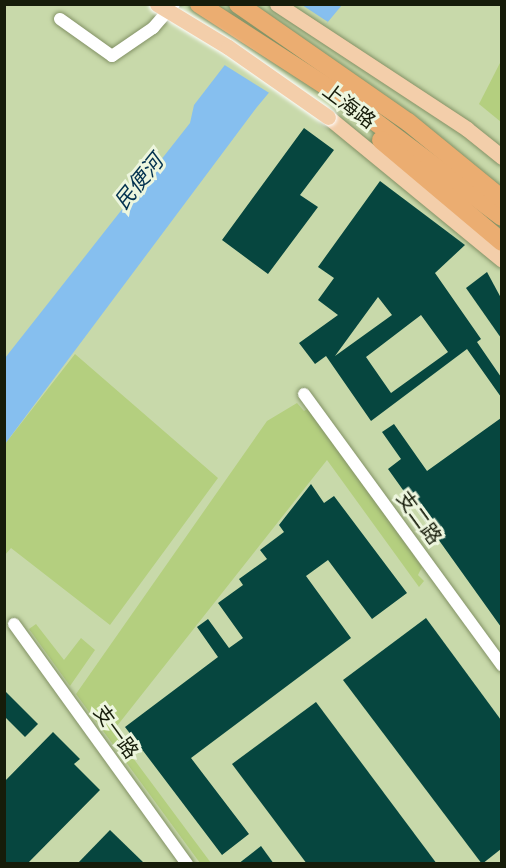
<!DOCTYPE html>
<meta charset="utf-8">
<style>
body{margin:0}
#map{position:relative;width:506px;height:868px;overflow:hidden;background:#c8d9aa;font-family:"Space Grotesk","Noto Sans SC",sans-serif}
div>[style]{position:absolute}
.green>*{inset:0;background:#b4cf7f}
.water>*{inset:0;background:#86bfef}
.pier>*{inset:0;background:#c8d9aa}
.building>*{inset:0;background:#06463f}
.roads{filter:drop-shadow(0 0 2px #829165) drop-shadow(0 0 2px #829165)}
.minor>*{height:12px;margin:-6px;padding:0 6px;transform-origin:6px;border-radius:6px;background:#fff}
.major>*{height:15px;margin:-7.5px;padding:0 7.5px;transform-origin:7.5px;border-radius:7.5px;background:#f3ceaa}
.highway>*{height:18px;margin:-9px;padding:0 9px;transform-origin:9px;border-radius:9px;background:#ebad71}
.bridges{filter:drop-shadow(0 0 2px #fff) drop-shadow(0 0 2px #fff)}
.major-bridge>*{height:15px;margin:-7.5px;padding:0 7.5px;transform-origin:7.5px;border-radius:7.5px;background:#f3ceaa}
span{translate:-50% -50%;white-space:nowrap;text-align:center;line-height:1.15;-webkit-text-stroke:6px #edf6de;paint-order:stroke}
.street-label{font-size:20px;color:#161c0a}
.water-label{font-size:21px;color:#01304e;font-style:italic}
.frame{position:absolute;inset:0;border:6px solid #161c0a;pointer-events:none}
</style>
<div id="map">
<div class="green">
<i style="clip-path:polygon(501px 61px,501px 122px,479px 104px)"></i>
<i style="clip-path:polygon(75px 354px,218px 478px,110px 625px,11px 548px,5px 555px,5px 444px)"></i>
<i style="clip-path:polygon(297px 403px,304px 411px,309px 408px,422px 567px,418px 575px,424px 581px,419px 587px,327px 460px,113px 731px,211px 863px,200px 863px,76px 694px,267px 421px)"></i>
<i style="clip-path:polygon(36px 624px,64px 660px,81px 638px,95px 650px,70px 686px,29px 629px)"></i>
</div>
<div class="water">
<i style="clip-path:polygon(271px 5px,342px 5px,257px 107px,5px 444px,5px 358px,190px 123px,194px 105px)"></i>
</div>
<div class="pier">
<i style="clip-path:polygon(267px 4px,302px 5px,328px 22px,271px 94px,223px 64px)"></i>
</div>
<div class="building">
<i style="clip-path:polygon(304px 128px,334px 150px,300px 195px,318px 207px,268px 274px,222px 240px)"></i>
<i style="clip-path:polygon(evenodd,380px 181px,465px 245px,435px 273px,481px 339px,477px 342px,501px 377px,501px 397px,467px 349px,371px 421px,326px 356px,315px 364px,299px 343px,338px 315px,318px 300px,334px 278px,318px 267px,380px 181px,378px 297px,392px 315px,335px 356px,378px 297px,380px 181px,421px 315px,448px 352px,391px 393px,366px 357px,421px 315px)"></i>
<i style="clip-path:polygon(487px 272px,501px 298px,501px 338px,466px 288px)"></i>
<i style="clip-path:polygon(501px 418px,501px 627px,388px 469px,401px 459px,382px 432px,394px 424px,427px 471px)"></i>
<i style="clip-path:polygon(311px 484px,324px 503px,334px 496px,407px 593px,372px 619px,328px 560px,306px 576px,351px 638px,191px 758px,249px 834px,222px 855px,125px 727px,218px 657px,197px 627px,208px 619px,229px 648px,243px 638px,218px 603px,243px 585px,239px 579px,267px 559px,260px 550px,284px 532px,279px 525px)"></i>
<i style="clip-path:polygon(426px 618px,501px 720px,501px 849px,482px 864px,343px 680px)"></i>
<i style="clip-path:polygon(4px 690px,38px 724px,25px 737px,4px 716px)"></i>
<i style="clip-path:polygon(316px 702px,437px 864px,307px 864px,232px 764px)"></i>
<i style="clip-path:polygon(53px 732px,80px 759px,74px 764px,100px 790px,27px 864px,4px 864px,4px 782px)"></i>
<i style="clip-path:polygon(110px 830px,145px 864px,77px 864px)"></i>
<i style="clip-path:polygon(261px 846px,274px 864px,238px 864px)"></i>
</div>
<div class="roads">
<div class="minor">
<i style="left:60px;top:19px;width:64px;rotate:35.4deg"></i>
<i style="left:112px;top:56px;width:50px;rotate:-34.3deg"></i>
<i style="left:153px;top:28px;width:32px;rotate:-49deg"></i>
<i style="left:304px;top:394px;width:336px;rotate:53.9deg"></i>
<i style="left:14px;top:624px;width:296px;rotate:54.2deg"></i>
</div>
<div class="major">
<i style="left:277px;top:4px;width:227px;rotate:33.3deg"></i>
<i style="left:467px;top:129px;width:45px;rotate:38.7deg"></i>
<i style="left:328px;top:117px;width:225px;rotate:39.4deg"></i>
</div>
<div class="highway">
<i style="left:199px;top:4px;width:169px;rotate:32.9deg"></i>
<i style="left:341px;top:96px;width:201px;rotate:36.9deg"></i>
<i style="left:238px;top:4px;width:207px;rotate:34.8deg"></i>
<i style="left:408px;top:122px;width:122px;rotate:39.3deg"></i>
<i style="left:381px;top:140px;width:158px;rotate:40.1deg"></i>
</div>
</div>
<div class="bridges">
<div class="major-bridge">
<i style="left:157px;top:4px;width:83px;rotate:31.2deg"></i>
<i style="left:228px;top:47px;width:122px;rotate:35deg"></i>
</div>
</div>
<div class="street-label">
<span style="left:349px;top:106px;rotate:37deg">上海路</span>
<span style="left:419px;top:518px;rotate:54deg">支二路</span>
<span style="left:116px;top:732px;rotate:54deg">支一路</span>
</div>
<div class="water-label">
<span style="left:139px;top:182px;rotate:-51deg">民便河</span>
</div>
<div class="frame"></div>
</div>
